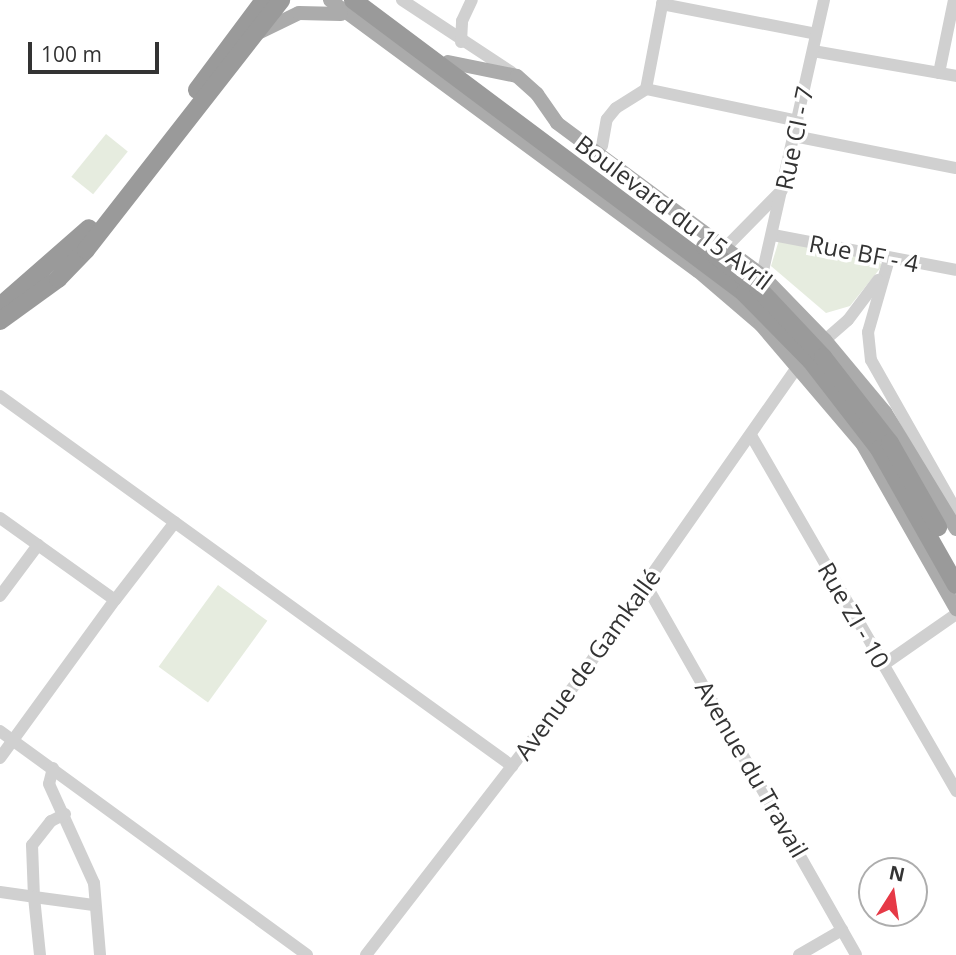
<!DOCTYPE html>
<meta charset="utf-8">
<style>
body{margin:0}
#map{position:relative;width:956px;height:955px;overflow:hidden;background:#fff;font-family:"Open Sans",sans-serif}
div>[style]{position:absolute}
.green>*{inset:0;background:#e6ecdf;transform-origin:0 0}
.minor>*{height:12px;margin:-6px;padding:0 6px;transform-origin:6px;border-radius:6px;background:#d0d0d0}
.major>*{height:14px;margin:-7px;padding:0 7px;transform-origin:7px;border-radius:7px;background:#ababab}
.highway>*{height:18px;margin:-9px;padding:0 9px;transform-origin:9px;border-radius:9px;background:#9a9a9a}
span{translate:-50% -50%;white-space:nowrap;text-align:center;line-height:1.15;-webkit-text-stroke:7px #fff;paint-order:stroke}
.street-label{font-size:24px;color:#333}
.north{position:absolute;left:858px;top:857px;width:70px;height:70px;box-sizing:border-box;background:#fff;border:2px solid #adadad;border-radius:50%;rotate:12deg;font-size:19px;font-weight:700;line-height:28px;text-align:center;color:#333}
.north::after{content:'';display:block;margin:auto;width:24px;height:32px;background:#e63946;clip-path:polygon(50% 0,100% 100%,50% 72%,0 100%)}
.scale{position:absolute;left:28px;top:42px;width:131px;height:32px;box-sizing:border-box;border:4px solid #333;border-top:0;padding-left:9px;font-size:21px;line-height:24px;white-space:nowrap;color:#333;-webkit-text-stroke:5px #fff;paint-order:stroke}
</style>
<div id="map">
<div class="green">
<i style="left:106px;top:134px;width:28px;height:55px;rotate:39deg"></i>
<i style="clip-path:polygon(779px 240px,879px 261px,882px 266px,850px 306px,826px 313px,771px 266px)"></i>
<i style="left:218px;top:585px;width:61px;height:101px;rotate:36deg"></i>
</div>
<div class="minor">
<i style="left:402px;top:0;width:131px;rotate:33.4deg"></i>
<i style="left:662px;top:4px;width:157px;rotate:11deg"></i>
<i style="left:461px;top:42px;width:21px;rotate:-87deg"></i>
<i style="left:462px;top:21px;width:23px;rotate:-65deg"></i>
<i style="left:813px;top:51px;width:145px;rotate:9.9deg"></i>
<i style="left:939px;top:73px;width:75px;rotate:-78.4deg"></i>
<i style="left:646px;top:89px;width:155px;rotate:11.9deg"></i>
<i style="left:794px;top:136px;width:165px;rotate:11.2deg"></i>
<i style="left:602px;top:146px;width:27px;rotate:-80deg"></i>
<i style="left:607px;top:119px;width:14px;rotate:-51deg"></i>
<i style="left:616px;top:108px;width:36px;rotate:-32deg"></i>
<i style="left:646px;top:89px;width:91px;rotate:-79.2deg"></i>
<i style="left:773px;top:235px;width:186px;rotate:10.8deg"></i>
<i style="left:726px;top:247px;width:80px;rotate:-45.5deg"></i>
<i style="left:889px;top:259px;width:76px;rotate:106deg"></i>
<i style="left:868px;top:332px;width:28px;rotate:84deg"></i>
<i style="left:871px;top:360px;width:172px;rotate:60.5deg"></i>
<i style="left:762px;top:275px;width:282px;rotate:-77.3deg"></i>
<i style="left:825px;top:340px;width:30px;rotate:-41deg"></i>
<i style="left:848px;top:320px;width:50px;rotate:-53.1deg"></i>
<i style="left:0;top:396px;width:632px;rotate:35.85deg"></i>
<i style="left:752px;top:437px;width:409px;rotate:60deg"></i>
<i style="left:0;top:518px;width:141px;rotate:35.5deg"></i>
<i style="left:115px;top:600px;width:98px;rotate:-52.4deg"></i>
<i style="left:646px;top:585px;width:425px;rotate:60.4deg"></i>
<i style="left:0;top:596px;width:64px;rotate:-53.3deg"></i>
<i style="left:883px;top:665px;width:89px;rotate:-34.9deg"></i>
<i style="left:0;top:731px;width:380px;rotate:36.1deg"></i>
<i style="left:0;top:758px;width:195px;rotate:-54deg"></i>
<i style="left:53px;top:768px;width:16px;rotate:104deg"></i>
<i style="left:49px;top:784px;width:109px;rotate:65.6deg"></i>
<i style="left:94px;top:883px;width:72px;rotate:85.2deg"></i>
<i style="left:65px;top:814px;width:16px;rotate:153deg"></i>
<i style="left:51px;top:821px;width:31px;rotate:128deg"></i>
<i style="left:32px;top:845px;width:52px;rotate:87.8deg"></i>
<i style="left:34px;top:897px;width:60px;rotate:7.7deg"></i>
<i style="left:0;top:892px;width:34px;rotate:8deg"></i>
<i style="left:34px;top:897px;width:58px;rotate:84.1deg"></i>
<i style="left:366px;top:955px;width:344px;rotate:-52.3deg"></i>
<i style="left:576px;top:683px;width:387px;rotate:-55deg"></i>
<i style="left:799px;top:955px;width:50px;rotate:-30.2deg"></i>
</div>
<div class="major">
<i style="left:330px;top:0;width:457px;rotate:36.4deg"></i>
<i style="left:698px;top:271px;width:83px;rotate:40.6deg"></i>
<i style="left:761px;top:325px;width:157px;rotate:49.6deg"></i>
<i style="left:863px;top:445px;width:189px;rotate:60.4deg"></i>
<i style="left:260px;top:32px;width:43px;rotate:-26deg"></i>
<i style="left:299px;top:13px;width:42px;rotate:1.4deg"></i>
<i style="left:448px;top:62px;width:70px;rotate:11.5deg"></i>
<i style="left:517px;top:76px;width:27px;rotate:42deg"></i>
<i style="left:537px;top:94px;width:35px;rotate:55deg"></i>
<i style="left:557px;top:123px;width:255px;rotate:36.6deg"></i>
<i style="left:762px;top:275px;width:91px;rotate:45.9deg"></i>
<i style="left:825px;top:340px;width:94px;rotate:50.2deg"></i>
<i style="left:885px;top:412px;width:137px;rotate:58.7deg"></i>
</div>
<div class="highway">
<i style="left:353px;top:0;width:489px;rotate:36.8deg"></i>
<i style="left:744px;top:293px;width:95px;rotate:45.4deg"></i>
<i style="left:811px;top:361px;width:111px;rotate:52.3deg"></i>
<i style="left:879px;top:449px;width:156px;rotate:60.5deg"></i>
<i style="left:197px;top:90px;width:112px;rotate:-53.3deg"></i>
<i style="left:705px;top:247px;width:67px;rotate:37.7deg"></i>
<i style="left:758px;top:288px;width:95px;rotate:46.7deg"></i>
<i style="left:823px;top:357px;width:109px;rotate:52.1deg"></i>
<i style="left:890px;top:443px;width:97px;rotate:60.3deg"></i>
<i style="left:0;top:306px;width:118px;rotate:-41.2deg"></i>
<i style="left:0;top:321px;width:72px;rotate:-35.9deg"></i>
<i style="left:58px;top:279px;width:40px;rotate:-46deg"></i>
<i style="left:86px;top:250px;width:317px;rotate:-52deg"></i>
</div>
<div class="street-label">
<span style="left:794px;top:138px;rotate:-78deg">Rue CI - 7</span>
<span style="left:674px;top:212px;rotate:37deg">Boulevard du 15 Avril</span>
<span style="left:864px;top:253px;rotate:11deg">Rue BF - 4</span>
<span style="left:854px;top:615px;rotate:60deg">Rue ZI - 10</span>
<span style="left:587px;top:664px;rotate:-54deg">Avenue de Gamkallé</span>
<span style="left:752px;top:769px;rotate:60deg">Avenue du Travail</span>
</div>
<div class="north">N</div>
<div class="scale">100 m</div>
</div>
